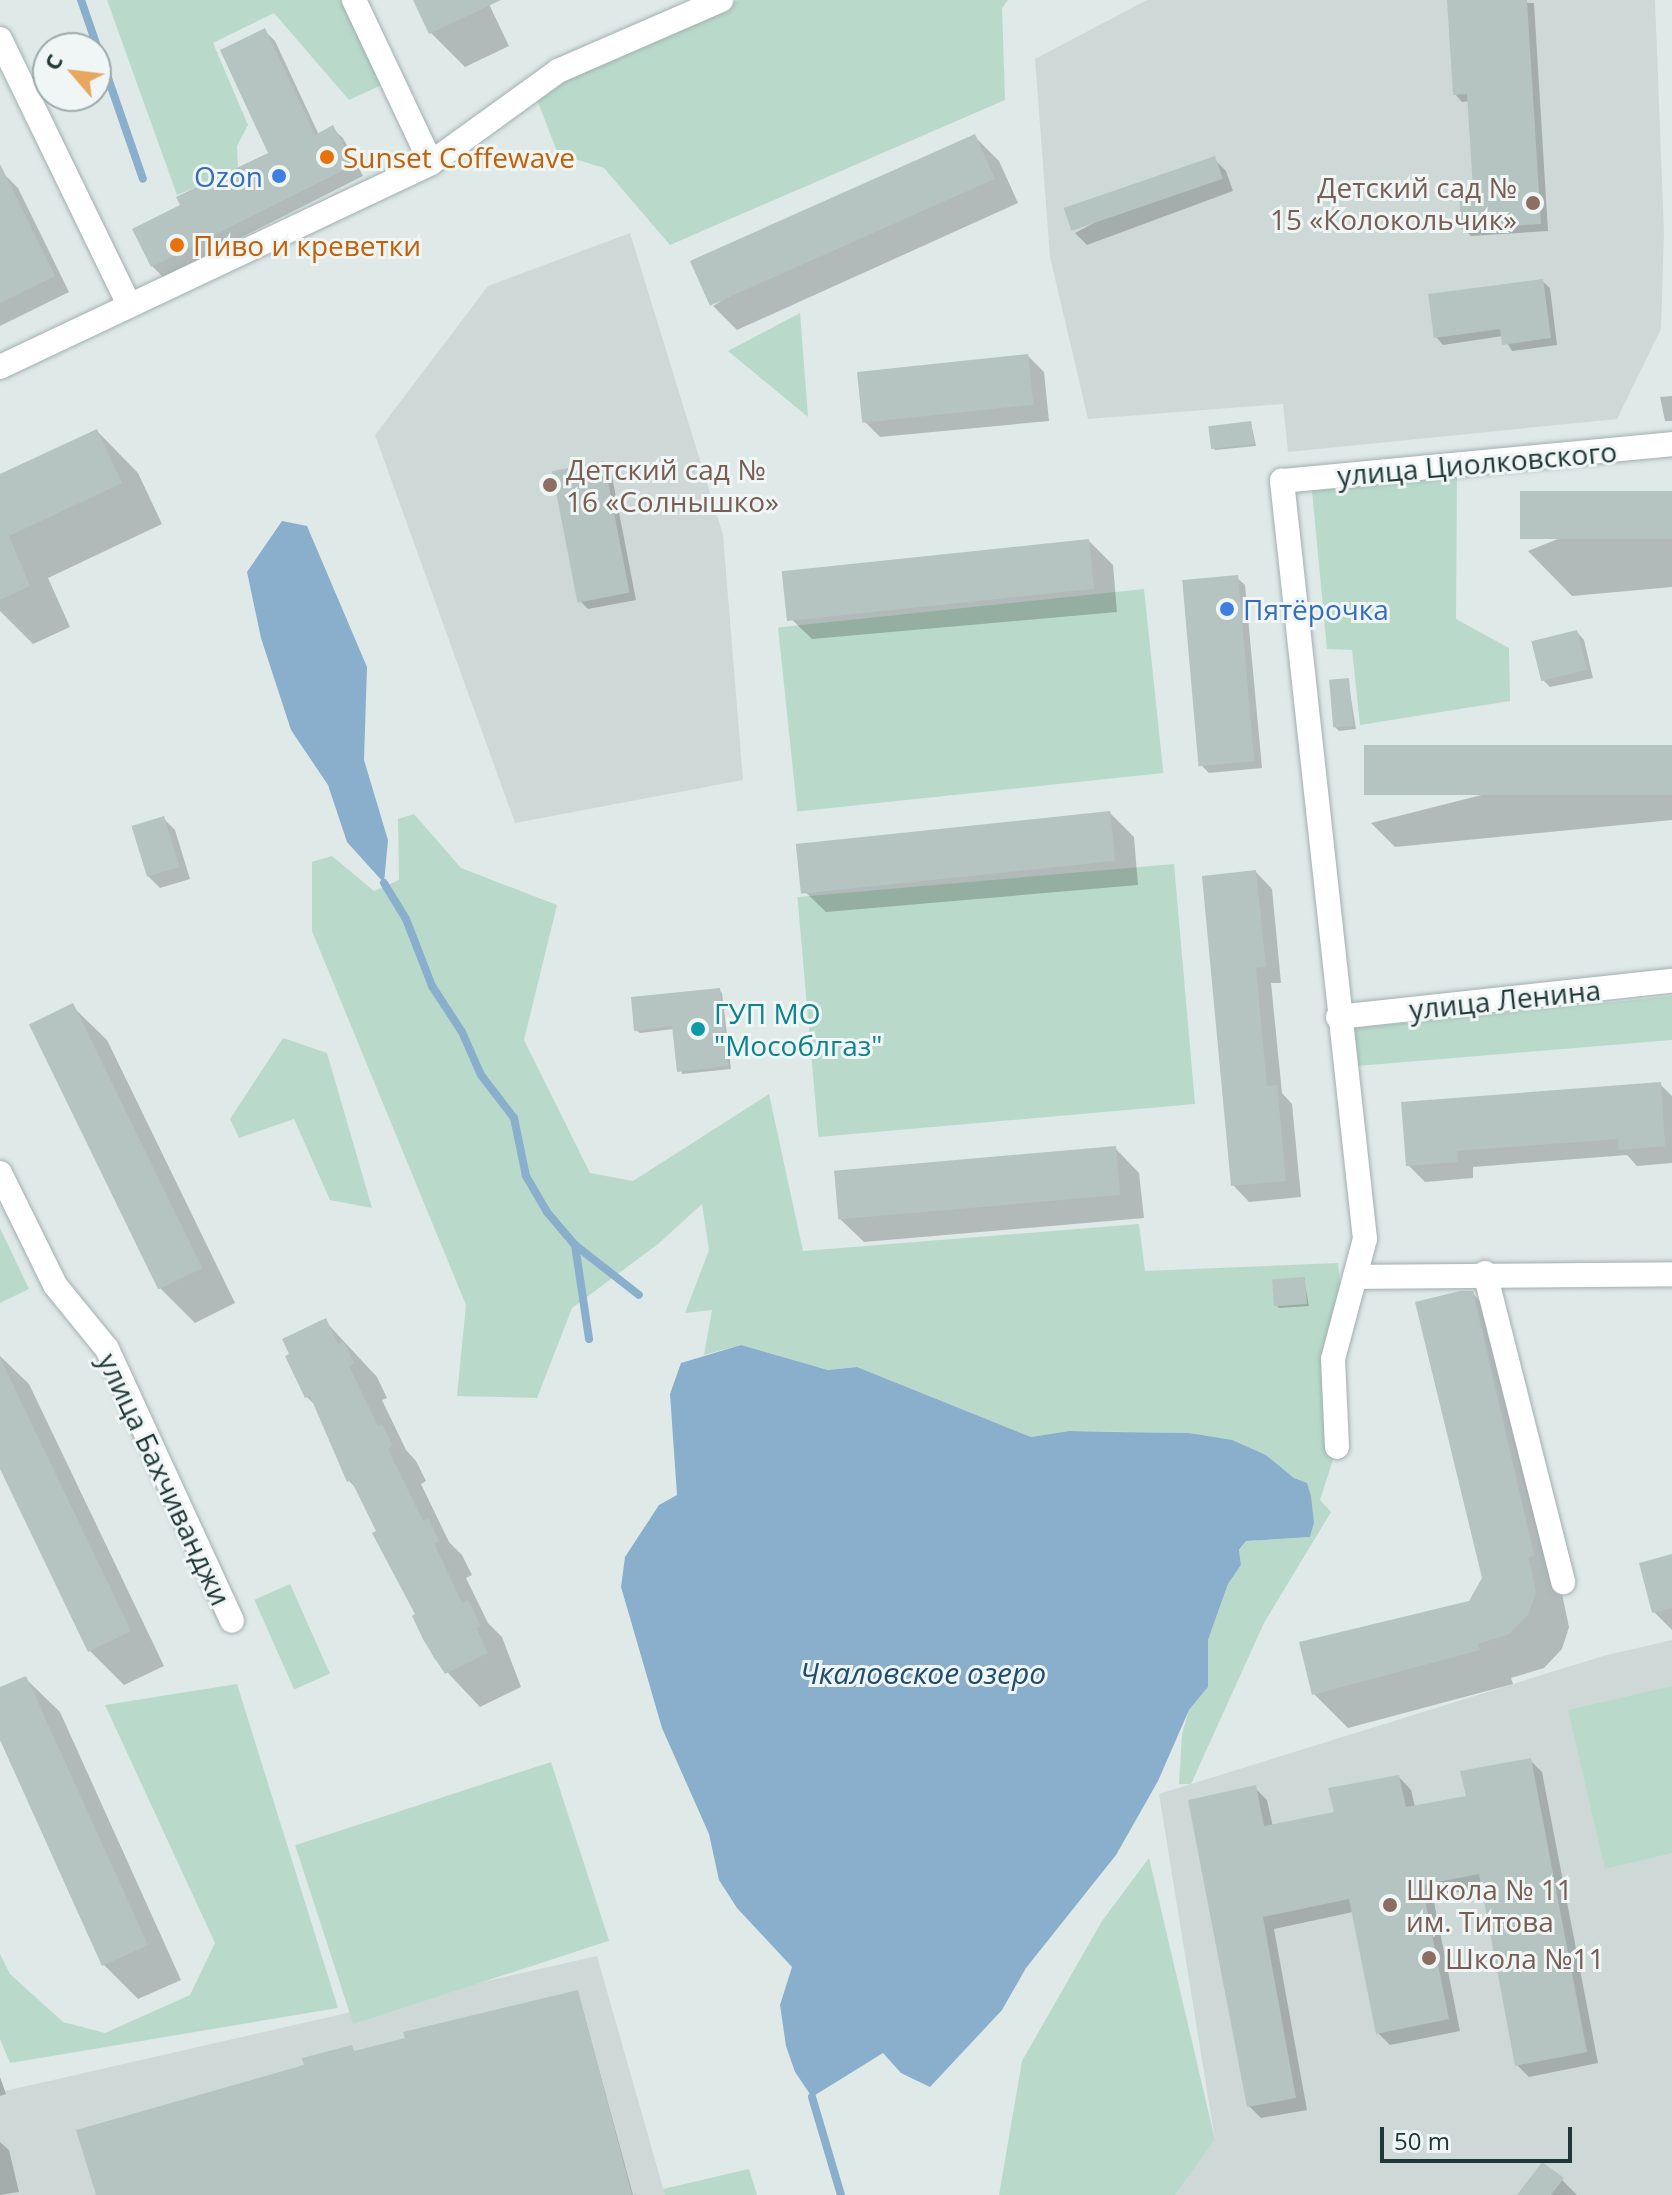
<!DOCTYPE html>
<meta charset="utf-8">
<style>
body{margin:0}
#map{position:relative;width:1672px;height:2195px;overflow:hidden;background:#dfe9e8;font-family:"Open Sans",sans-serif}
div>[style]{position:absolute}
.built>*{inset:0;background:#ced9d7}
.green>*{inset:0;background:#b9dacb;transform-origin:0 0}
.water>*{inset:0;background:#8aafcc}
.shadow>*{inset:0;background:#0003}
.stream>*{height:8px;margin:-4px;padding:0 4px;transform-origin:4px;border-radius:4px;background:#8aafcc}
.building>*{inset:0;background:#b5c4c1;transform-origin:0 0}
.roads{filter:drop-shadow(0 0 2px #a2b0b0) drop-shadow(0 0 2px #a2b0b0)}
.street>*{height:24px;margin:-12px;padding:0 12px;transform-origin:12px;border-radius:12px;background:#fff}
.dots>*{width:22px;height:22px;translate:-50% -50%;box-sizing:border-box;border:4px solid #eff6f5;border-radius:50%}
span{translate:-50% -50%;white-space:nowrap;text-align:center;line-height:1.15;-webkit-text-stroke:6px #eff6f5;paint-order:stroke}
.food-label{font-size:28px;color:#c56008}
.left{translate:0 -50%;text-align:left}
.shop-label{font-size:28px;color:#366cbe}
.right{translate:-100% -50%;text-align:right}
.education-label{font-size:28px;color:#785e54}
.street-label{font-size:28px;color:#213838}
.culture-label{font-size:28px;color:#0d838f}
.water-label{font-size:30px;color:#204c70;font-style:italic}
.north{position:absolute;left:32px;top:32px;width:80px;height:80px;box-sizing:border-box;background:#eff6f5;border:2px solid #9daaa9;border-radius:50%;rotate:298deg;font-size:22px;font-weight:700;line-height:32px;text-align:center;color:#213838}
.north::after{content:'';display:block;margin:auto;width:28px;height:36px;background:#e9a65e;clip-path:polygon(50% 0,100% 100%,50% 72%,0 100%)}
.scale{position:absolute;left:1380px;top:2127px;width:192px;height:36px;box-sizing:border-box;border:4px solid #213838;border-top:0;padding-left:10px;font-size:24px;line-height:28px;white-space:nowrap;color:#213838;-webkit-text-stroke:6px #eff6f5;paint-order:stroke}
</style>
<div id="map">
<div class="built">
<i style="clip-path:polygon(1147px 0,1655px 0,1664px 233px,1661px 329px,1617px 419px,1288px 452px,1283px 404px,1088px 419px,1050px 257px,1035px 59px)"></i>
<i style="clip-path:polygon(630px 233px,723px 535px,743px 780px,515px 823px,375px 435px,488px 286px)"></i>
<i style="clip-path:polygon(1672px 1640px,1672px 2195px,1175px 2195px,1215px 2140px,1159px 1794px,1603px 1656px)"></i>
<i style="clip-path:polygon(597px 1956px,665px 2195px,0 2195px,0 2077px,5px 2091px)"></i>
</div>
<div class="green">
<i style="clip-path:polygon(107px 0,344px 0,384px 84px,349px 100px,274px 13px,213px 43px,248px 125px,237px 146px,238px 170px,177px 195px)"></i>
<i style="clip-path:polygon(738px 0,1008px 0,1002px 8px,1005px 100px,670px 245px,604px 168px,558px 154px,536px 97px,561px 77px)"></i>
<i style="clip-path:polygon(800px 313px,808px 417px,728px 351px)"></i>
<i style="clip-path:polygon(1457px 478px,1456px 619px,1509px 648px,1510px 701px,1360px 725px,1352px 650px,1327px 649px,1312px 491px)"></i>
<i style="left:1144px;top:589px;width:185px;height:368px;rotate:84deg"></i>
<i style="clip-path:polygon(414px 814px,461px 868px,557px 905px,524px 1040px,590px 1173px,633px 1181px,769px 1094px,803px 1251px,1139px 1224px,1145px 1271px,1338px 1263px,1344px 1325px,1337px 1447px,1320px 1500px,1331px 1512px,1264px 1623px,1191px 1784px,1179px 1784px,1182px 1734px,1189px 1710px,1208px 1687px,1208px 1640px,1228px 1584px,1241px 1565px,1239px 1551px,1246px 1541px,1310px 1537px,1314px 1523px,1307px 1483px,1294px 1478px,1266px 1455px,1189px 1433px,1069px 1431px,1031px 1437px,857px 1367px,828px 1370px,741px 1345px,704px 1355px,712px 1310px,685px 1313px,709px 1250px,702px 1204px,658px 1244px,572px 1308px,537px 1398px,457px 1396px,466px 1305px,312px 931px,312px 862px,332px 856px,374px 891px,399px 880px,398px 819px)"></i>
<i style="left:1174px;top:864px;width:241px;height:378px;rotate:85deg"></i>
<i style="clip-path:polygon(1672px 996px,1672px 1040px,1357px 1066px,1354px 1028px)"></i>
<i style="clip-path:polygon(283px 1038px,327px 1053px,372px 1208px,330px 1200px,294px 1119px,239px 1138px,230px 1119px)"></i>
<i style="clip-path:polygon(0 1228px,29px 1289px,0 1303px)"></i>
<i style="left:290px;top:1584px;width:98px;height:39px;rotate:66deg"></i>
<i style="clip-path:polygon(237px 1684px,338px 2008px,10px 2063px,0 2039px,0 1954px,10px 1974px,63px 2022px,105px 2033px,190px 1995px,215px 1943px,105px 1705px)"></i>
<i style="clip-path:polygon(1672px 1686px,1672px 1853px,1605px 1869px,1568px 1710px)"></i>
<i style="left:551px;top:1762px;width:188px;height:269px;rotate:72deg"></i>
<i style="clip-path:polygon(1149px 1858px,1215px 2140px,1175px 2195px,999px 2195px,1022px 2061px,1102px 1921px)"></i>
<i style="clip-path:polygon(749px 2169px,757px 2195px,665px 2195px,663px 2189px)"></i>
</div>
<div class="water">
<i style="clip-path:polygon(282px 521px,307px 526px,367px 667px,364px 760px,388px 840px,384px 883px,347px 842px,328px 785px,291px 730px,261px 638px,247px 572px)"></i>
<i style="clip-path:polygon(741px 1345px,828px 1370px,857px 1367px,1031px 1437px,1069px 1431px,1114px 1432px,1189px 1433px,1232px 1440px,1266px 1455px,1294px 1478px,1307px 1483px,1311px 1496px,1314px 1523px,1310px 1537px,1246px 1541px,1239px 1550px,1241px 1565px,1228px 1584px,1208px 1640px,1208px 1687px,1189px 1710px,1158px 1781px,1116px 1855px,1026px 1968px,1002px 2010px,930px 2087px,901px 2073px,883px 2053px,812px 2097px,795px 2072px,786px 2046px,780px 2005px,792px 1967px,737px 1908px,719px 1880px,709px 1834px,662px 1728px,621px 1587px,625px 1557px,659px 1505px,677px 1495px,670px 1394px,681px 1363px)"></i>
</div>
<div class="shadow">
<i style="clip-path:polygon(415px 0,487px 0,509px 46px,465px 67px,431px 33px)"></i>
<i style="clip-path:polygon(1449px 0,1534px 3px,1548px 231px,1471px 236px,1463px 228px,1475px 191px,1470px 101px,1462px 102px,1455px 94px)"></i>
<i style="clip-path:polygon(265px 31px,275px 41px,319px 135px,332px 128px,343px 138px,363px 176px,163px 277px,152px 266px,183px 206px,271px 154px)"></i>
<i style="clip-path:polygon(975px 137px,999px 161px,1018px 203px,737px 330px,713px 306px)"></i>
<i style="clip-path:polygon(1214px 159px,1226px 171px,1233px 191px,1087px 245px,1075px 233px)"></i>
<i style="clip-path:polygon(3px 173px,18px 188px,69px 292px,0 326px,0 175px)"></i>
<i style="clip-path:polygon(1542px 281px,1550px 288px,1557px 345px,1512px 351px,1503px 336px,1443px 345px,1436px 337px)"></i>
<i style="clip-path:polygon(1028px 356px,1044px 372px,1049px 421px,880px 437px,864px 421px)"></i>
<i style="clip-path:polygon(1672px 396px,1672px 421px,1665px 421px,1660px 397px)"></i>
<i style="clip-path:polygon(1251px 423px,1256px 446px,1215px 450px,1212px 447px)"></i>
<i style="clip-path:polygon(97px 431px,138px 473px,162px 524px,48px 578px,70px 627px,33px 644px,0 611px,0 477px)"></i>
<i style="clip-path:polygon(603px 463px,611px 471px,636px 600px,588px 609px,580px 601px)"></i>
<i style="clip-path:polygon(1672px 493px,1672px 587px,1572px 596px,1528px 551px)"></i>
<i style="clip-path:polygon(1089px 541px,1113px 565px,1117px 612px,812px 639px,787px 615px)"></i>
<i style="clip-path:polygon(1237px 578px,1245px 585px,1262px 768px,1209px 773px,1201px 765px)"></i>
<i style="clip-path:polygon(1577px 632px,1584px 640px,1593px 678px,1550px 687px,1543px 680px)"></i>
<i style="clip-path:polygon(1348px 680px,1356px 729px,1339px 731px,1335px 727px)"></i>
<i style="clip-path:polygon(1672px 747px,1672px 820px,1395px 847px,1371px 823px)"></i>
<i style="clip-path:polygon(1110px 813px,1134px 837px,1138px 885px,826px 912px,801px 888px)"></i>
<i style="clip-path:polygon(163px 818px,175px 830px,190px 879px,160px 888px,148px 876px)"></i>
<i style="clip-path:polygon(1256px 872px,1272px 889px,1281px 983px,1271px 983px,1282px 1093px,1292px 1104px,1301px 1197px,1249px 1202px,1233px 1185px)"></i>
<i style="clip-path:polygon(719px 990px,722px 993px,731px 1069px,682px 1074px,674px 1029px,640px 1033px,636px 1030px)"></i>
<i style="clip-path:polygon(72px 1006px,107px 1040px,235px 1303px,195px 1323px,160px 1288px)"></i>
<i style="clip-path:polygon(1660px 1084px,1672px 1096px,1672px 1163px,1637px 1166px,1627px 1155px,1473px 1167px,1473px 1178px,1425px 1182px,1408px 1165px)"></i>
<i style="clip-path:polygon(1115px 1148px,1139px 1173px,1144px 1218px,864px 1242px,839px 1218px)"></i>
<i style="clip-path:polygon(1304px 1279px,1309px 1306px,1279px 1308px,1276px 1305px)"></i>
<i style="clip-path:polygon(1472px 1293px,1506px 1327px,1569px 1627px,1562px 1649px,1544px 1668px,1511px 1678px,1513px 1684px,1348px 1728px,1314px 1694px,1470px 1603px,1485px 1578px)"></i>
<i style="clip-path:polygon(325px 1321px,377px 1377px,387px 1398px,382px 1400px,406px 1450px,416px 1461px,426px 1481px,421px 1484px,449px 1542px,462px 1555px,472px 1575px,466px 1578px,488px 1623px,502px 1637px,521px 1687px,480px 1707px,434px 1658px,414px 1617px,418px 1615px,359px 1491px,349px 1481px,319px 1409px,307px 1397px)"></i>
<i style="clip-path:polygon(0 1356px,29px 1384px,164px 1666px,124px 1685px,90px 1651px,0 1464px)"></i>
<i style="clip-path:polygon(1672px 1556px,1672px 1630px,1654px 1612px)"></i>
<i style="clip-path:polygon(25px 1678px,60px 1712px,181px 1980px,138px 1999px,104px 1965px,0 1735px,0 1689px)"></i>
<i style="clip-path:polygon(1530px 1760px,1542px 1772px,1598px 2063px,1529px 2077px,1517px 2065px,1484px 1887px,1433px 1897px,1460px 2031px,1390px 2045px,1378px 2033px,1353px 1912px,1274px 1929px,1307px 2110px,1261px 2118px,1249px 2106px,1255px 1788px,1267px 1800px,1273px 1827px,1336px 1814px,1399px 1777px,1411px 1790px,1415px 1807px,1468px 1798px)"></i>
<i style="clip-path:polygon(578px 1992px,633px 2195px,98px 2195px,306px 2066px,352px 2047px,355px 2053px)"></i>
<i style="clip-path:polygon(0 2077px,6px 2094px,0 2096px)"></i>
<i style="clip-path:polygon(0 2142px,9px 2150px,19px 2192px,0 2195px)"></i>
<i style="clip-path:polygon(1562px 2180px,1577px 2195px,1520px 2195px)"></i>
</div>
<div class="stream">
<i style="left:81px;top:0;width:189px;rotate:70.9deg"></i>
<i style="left:384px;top:883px;width:42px;rotate:58.6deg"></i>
<i style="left:406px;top:919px;width:72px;rotate:68.8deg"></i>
<i style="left:432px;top:986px;width:55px;rotate:56.9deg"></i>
<i style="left:462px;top:1032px;width:47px;rotate:66.2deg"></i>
<i style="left:481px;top:1075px;width:54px;rotate:52.5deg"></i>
<i style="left:514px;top:1118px;width:59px;rotate:78.3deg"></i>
<i style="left:526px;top:1176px;width:42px;rotate:59.7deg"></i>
<i style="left:547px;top:1212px;width:43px;rotate:49.7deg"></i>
<i style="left:575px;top:1245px;width:81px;rotate:38deg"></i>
<i style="left:575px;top:1245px;width:95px;rotate:81.5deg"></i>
<i style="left:812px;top:2097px;width:102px;rotate:73.5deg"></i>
</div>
<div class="building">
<i style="clip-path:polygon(413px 0,501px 0,429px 34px)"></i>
<i style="clip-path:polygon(1447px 0,1527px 0,1541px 224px,1461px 229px,1459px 190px,1473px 189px,1467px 94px,1453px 95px)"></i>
<i style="clip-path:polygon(265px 28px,315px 135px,333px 125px,354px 165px,151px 267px,132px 229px,180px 205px,176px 197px,268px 153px,220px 50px)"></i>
<i style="left:975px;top:134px;width:49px;height:312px;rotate:66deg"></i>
<i style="left:1215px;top:156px;width:24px;height:160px;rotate:71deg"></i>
<i style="clip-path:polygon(0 164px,55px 276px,0 303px)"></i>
<i style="clip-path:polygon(1543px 279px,1551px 338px,1502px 345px,1500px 329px,1434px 338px,1428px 294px)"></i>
<i style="left:1028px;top:354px;width:51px;height:172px;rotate:84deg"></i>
<i style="left:1251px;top:421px;width:23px;height:43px;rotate:83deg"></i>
<i style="clip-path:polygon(97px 429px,122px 483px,9px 536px,30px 586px,0 600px,0 474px)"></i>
<i style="left:604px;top:461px;width:134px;height:53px;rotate:79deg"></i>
<i style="left:1672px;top:491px;width:48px;height:152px;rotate:90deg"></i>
<i style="left:1089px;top:539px;width:50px;height:309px;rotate:84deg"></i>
<i style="left:1238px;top:575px;width:187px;height:56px;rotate:85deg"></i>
<i style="left:1577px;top:630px;width:41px;height:47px;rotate:76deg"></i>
<i style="left:1349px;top:678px;width:48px;height:20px;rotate:85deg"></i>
<i style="left:1672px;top:745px;width:50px;height:308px;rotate:90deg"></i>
<i style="left:1110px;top:811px;width:50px;height:316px;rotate:84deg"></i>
<i style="left:164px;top:816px;width:53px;height:34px;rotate:73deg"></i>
<i style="clip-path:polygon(1256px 870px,1266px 967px,1256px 968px,1267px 1086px,1277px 1085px,1286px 1181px,1231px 1186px,1202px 876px)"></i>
<i style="clip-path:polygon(720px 988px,728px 1066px,677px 1072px,672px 1026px,634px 1031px,631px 997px)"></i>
<i style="left:73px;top:1003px;width:295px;height:49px;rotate:64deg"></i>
<i style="clip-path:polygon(1661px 1082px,1665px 1146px,1619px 1150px,1618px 1139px,1457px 1151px,1458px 1162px,1406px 1166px,1401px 1102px)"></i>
<i style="left:1116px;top:1146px;width:49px;height:283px;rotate:85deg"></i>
<i style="left:1305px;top:1277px;width:27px;height:33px;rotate:86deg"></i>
<i style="clip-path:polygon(1460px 1291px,1473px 1291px,1534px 1555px,1529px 1558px,1536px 1592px,1528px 1615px,1509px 1634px,1478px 1644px,1480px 1650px,1312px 1695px,1299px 1642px,1469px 1601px,1482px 1578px,1415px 1302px)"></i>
<i style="clip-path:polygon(326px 1318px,338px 1344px,343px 1341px,354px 1363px,349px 1366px,378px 1426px,382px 1424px,393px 1446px,388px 1449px,423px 1521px,428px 1518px,439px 1541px,434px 1543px,462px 1603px,468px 1600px,481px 1626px,476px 1628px,488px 1653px,445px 1674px,424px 1641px,412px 1616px,415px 1614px,372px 1533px,376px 1531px,351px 1480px,347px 1482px,310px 1396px,305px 1398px,285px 1356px,289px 1354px,282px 1339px)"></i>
<i style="clip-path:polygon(0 1358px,131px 1631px,88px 1652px,0 1469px)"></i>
<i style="clip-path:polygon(1672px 1554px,1672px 1608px,1652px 1613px,1639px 1563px)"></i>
<i style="clip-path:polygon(26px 1676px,148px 1945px,102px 1966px,0 1740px,0 1687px)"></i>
<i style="clip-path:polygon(1531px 1758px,1587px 2052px,1515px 2066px,1479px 1874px,1422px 1885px,1449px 2019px,1376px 2034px,1349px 1899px,1263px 1917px,1296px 2098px,1247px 2107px,1188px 1800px,1256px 1785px,1264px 1826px,1334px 1812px,1328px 1788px,1399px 1775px,1406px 1807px,1466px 1796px,1460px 1771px)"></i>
<i style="clip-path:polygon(578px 1990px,632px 2195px,96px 2195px,76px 2130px,304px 2065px,302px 2058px,352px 2045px,354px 2051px,405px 2038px,403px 2032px)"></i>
<i style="clip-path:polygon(1542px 2162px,1564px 2178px,1551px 2195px,1517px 2195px)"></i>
</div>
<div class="roads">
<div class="street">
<i style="left:354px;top:0;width:180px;rotate:64.7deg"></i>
<i style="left:0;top:39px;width:296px;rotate:64.1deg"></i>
<i style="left:0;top:367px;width:477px;rotate:-25.3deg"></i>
<i style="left:431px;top:163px;width:157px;rotate:-35.9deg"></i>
<i style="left:558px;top:71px;width:178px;rotate:-23.5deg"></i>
<i style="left:1338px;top:1017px;width:336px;rotate:-6.2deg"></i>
<i style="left:0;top:1173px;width:125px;rotate:63.8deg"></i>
<i style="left:55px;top:1285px;width:82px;rotate:50.9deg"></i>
<i style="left:107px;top:1349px;width:299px;rotate:65.3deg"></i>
<i style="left:1485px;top:1273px;width:319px;rotate:75.8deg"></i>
<i style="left:1355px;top:1277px;width:317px;rotate:-0.5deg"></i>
<i style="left:1337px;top:1447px;width:88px;rotate:-92.6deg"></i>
<i style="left:1333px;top:1359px;width:124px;rotate:-75.1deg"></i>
<i style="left:1365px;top:1239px;width:763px;rotate:-96.25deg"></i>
<i style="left:1282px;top:481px;width:392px;rotate:-5.4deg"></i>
</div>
</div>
<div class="dots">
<i style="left:327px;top:157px;background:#e8710a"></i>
<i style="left:279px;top:176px;background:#3f7fe0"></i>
<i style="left:1533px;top:203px;background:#8d6e63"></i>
<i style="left:177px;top:245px;background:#e8710a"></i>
<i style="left:550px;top:485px;background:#8d6e63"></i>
<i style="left:1227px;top:609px;background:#3f7fe0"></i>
<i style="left:698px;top:1029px;background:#0f9aa8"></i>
<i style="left:1390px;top:1905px;background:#8d6e63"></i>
<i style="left:1429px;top:1958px;background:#8d6e63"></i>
</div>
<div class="food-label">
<span class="left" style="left:343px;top:157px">Sunset Coffewave</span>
<span class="left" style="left:193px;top:245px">Пиво и креветки</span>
</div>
<div class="shop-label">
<span class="right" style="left:263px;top:176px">Ozon</span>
<span class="left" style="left:1243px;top:609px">Пятёрочка</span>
</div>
<div class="education-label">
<span class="right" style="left:1517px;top:203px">Детский сад №<br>15 «Колокольчик»</span>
<span class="left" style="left:566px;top:485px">Детский сад №<br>16 «Солнышко»</span>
<span class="left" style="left:1406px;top:1905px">Школа № 11<br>им. Титова</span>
<span class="left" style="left:1445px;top:1958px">Школа №11</span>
</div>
<div class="street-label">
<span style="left:1477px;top:463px;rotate:-5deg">улица Циолковского</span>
<span style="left:1505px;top:999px;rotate:-6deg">улица Ленина</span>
<span style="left:165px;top:1479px;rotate:65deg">улица Бахчиванджи</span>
</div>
<div class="culture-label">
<span class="left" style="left:714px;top:1029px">ГУП МО<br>"Мособлгаз"</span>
</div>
<div class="water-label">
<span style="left:923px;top:1673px">Чкаловское озеро</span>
</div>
<div class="north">С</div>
<div class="scale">50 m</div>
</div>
